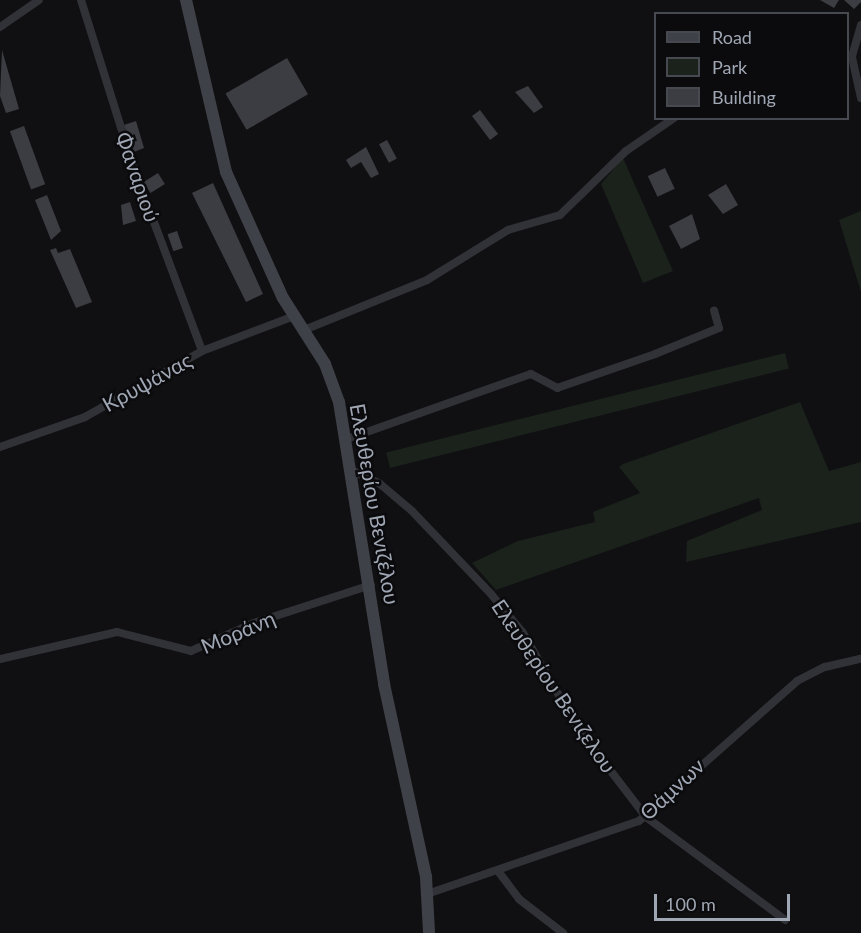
<!DOCTYPE html>
<meta charset="utf-8">
<style>
body{margin:0}
#map{position:relative;width:861px;height:933px;overflow:hidden;background:#101012;font-family:Lato,sans-serif}
div>[style]{position:absolute}
.green>*{inset:0;background:#1a221b;transform-origin:0 0}
.building>*{inset:0;background:#3c3d42;transform-origin:0 0}
.street>*{height:8px;margin:-4px;padding:0 4px;transform-origin:4px;border-radius:4px;background:#313237}
.secondary>*{height:12px;margin:-6px;padding:0 6px;transform-origin:6px;border-radius:6px;background:#3f4148}
span{translate:-50% -50%;white-space:nowrap;text-align:center;line-height:1.15;-webkit-text-stroke:5px #0b0b0d;paint-order:stroke}
.street-label{font-size:21px;color:#a0a7b4}
.legend{position:absolute;left:654px;top:12px;width:195px;height:108px;box-sizing:border-box;background:#0b0b0d;border:2px solid #474950;margin:0;padding:8px 10px;list-style:none;font-size:18px;color:#a0a7b4}
.legend li{display:flex;align-items:center;gap:12px;height:30px}
.legend b{width:30px;border:2px solid #474950}
.scale{position:absolute;left:654px;top:894px;width:136px;height:27px;box-sizing:border-box;border:3px solid #a0a7b4;border-top:0;padding-left:8px;font-size:18px;line-height:21px;white-space:nowrap;color:#a0a7b4;-webkit-text-stroke:4px #0b0b0d;paint-order:stroke}
</style>
<div id="map">
<div class="green">
<i style="clip-path:polygon(623px 158px,673px 271px,643px 283px,601px 184px)"></i>
<i style="clip-path:polygon(861px 211px,861px 292px,839px 220px)"></i>
<i style="left:785px;top:353px;width:16px;height:411px;rotate:76deg"></i>
<i style="clip-path:polygon(800px 402px,829px 471px,861px 462px,861px 522px,686px 562px,687px 541px,762px 510px,759px 498px,496px 590px,472px 563px,518px 541px,595px 522px,593px 512px,640px 493px,619px 467px,623px 464px)"></i>
</div>
<div class="building">
<i style="clip-path:polygon(820px 0,839px 0,834px 8px)"></i>
<i style="clip-path:polygon(844px 0,861px 0,861px 2px,854px 9px)"></i>
<i style="clip-path:polygon(2px 50px,19px 109px,6px 113px,0 96px)"></i>
<i style="left:287px;top:58px;width:42px;height:71px;rotate:60deg"></i>
<i style="clip-path:polygon(528px 86px,543px 107px,534px 113px,515px 92px)"></i>
<i style="left:480px;top:110px;width:30px;height:10px;rotate:53deg"></i>
<i style="clip-path:polygon(136px 121px,144px 148px,134px 152px,124px 125px)"></i>
<i style="left:24px;top:126px;width:62px;height:15px;rotate:70deg"></i>
<i style="left:387px;top:140px;width:21px;height:9px;rotate:62deg"></i>
<i style="clip-path:polygon(366px 147px,379px 174px,371px 178px,361px 162px,351px 168px,346px 160px)"></i>
<i style="left:665px;top:168px;width:23px;height:19px;rotate:65deg"></i>
<i style="left:158px;top:173px;width:13px;height:17px;rotate:58deg"></i>
<i style="clip-path:polygon(213px 183px,263px 294px,246px 302px,192px 193px)"></i>
<i style="clip-path:polygon(726px 184px,738px 205px,723px 214px,708px 195px)"></i>
<i style="clip-path:polygon(47px 195px,61px 231px,51px 240px,35px 200px)"></i>
<i style="clip-path:polygon(130px 202px,136px 221px,123px 225px,121px 205px)"></i>
<i style="clip-path:polygon(692px 214px,700px 239px,681px 249px,669px 226px)"></i>
<i style="left:177px;top:231px;width:18px;height:10px;rotate:71deg"></i>
<i style="clip-path:polygon(56px 248px,58px 253px,70px 249px,92px 302px,76px 308px,50px 250px)"></i>
</div>
<div class="street">
<i style="left:81px;top:0;width:174px;rotate:72.6deg"></i>
<i style="left:133px;top:166px;width:197px;rotate:69.5deg"></i>
<i style="left:861px;top:25px;width:33px;rotate:106deg"></i>
<i style="left:852px;top:57px;width:42px;rotate:77.6deg"></i>
<i style="left:0;top:27px;width:47px;rotate:-34.7deg"></i>
<i style="left:304px;top:330px;width:133px;rotate:-22.1deg"></i>
<i style="left:427px;top:280px;width:95px;rotate:-31.7deg"></i>
<i style="left:508px;top:230px;width:54px;rotate:-16.1deg"></i>
<i style="left:560px;top:215px;width:92px;rotate:-44.1deg"></i>
<i style="left:626px;top:151px;width:58px;rotate:-34.5deg"></i>
<i style="left:347px;top:439px;width:195px;rotate:-19.5deg"></i>
<i style="left:531px;top:374px;width:30px;rotate:28deg"></i>
<i style="left:557px;top:388px;width:104px;rotate:-19.1deg"></i>
<i style="left:655px;top:354px;width:69px;rotate:-22.1deg"></i>
<i style="left:719px;top:328px;width:18px;rotate:-106deg"></i>
<i style="left:0;top:447px;width:90px;rotate:-19.4deg"></i>
<i style="left:85px;top:417px;width:134px;rotate:-29.4deg"></i>
<i style="left:202px;top:351px;width:98px;rotate:-20.8deg"></i>
<i style="left:353px;top:471px;width:29px;rotate:25deg"></i>
<i style="left:379px;top:483px;width:43px;rotate:40.3deg"></i>
<i style="left:412px;top:511px;width:115px;rotate:46.4deg"></i>
<i style="left:491px;top:594px;width:50px;rotate:50.6deg"></i>
<i style="left:523px;top:633px;width:108px;rotate:60.1deg"></i>
<i style="left:577px;top:727px;width:113px;rotate:52.5deg"></i>
<i style="left:646px;top:817px;width:173px;rotate:36.5deg"></i>
<i style="left:0;top:659px;width:120px;rotate:-13deg"></i>
<i style="left:117px;top:632px;width:76px;rotate:14.4deg"></i>
<i style="left:191px;top:651px;width:69px;rotate:-24deg"></i>
<i style="left:254px;top:623px;width:123px;rotate:-18deg"></i>
<i style="left:498px;top:871px;width:35px;rotate:53deg"></i>
<i style="left:519px;top:899px;width:56px;rotate:37.7deg"></i>
<i style="left:427px;top:894px;width:224px;rotate:-19deg"></i>
<i style="left:639px;top:821px;width:211px;rotate:-41.5deg"></i>
<i style="left:797px;top:681px;width:31px;rotate:-27deg"></i>
<i style="left:825px;top:667px;width:37px;rotate:-13deg"></i>
</div>
<div class="secondary">
<i style="left:186px;top:0;width:177px;rotate:76.9deg"></i>
<i style="left:226px;top:172px;width:138px;rotate:65.7deg"></i>
<i style="left:283px;top:298px;width:78px;rotate:57.5deg"></i>
<i style="left:325px;top:364px;width:40px;rotate:69.8deg"></i>
<i style="left:339px;top:402px;width:286px;rotate:80.9deg"></i>
<i style="left:384px;top:684px;width:198px;rotate:77.7deg"></i>
<i style="left:426px;top:877px;width:56px;rotate:86.9deg"></i>
</div>
<div class="street-label">
<span style="left:138px;top:177px;rotate:71deg">Φαναριού</span>
<span style="left:147px;top:382px;rotate:-29deg">Κρυψάνας</span>
<span style="left:375px;top:504px;rotate:80deg">Ελευθερίου Βενιζέλου</span>
<span style="left:238px;top:632px;rotate:-23deg">Μοράνη</span>
<span style="left:554px;top:686px;rotate:56deg">Ελευθερίου Βενιζελου</span>
<span style="left:672px;top:789px;rotate:-43deg">Θάμνων</span>
</div>
<ul class="legend">
<li><b style="height:8px;background:#3f4148"></b>Road</li>
<li><b style="height:16px;background:#1a221b"></b>Park</li>
<li><b style="height:16px;background:#3c3d42"></b>Building</li>
</ul>
<div class="scale">100 m</div>
</div>
